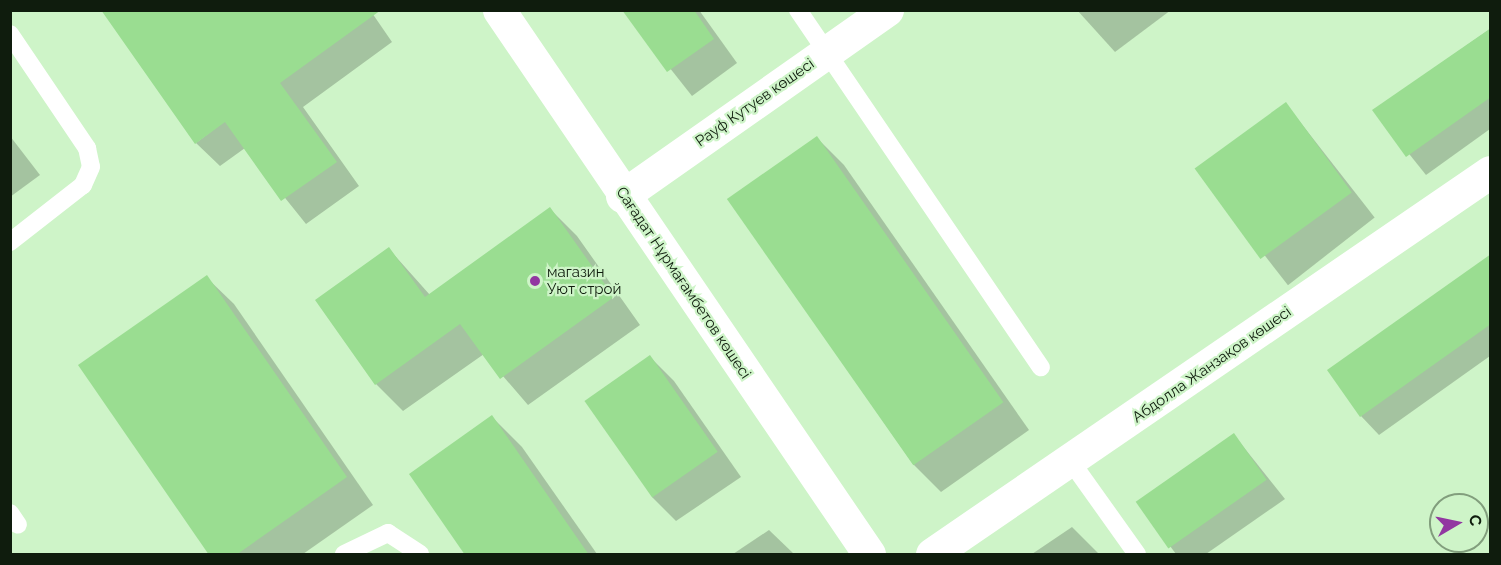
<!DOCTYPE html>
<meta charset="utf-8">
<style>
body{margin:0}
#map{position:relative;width:1501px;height:565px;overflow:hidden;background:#cef4c8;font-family:Raleway,sans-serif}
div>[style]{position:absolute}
.shadow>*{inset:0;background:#0003;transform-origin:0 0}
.building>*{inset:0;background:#9add91;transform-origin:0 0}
.service>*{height:18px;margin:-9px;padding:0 9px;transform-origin:9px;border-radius:9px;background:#fff}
.minor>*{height:33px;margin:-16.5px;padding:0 16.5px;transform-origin:16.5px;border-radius:16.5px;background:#fff}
.dots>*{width:16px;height:16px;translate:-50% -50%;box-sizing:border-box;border:3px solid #cef4c8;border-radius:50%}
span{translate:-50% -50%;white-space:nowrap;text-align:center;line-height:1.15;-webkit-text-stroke:4.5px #cef4c8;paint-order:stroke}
.street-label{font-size:15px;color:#0f1c0d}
.poi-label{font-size:15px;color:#0f1c0d}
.left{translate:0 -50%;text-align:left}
.frame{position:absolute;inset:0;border:12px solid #0f1c0d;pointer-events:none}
.north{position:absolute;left:1429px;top:493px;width:60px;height:60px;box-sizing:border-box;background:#cef4c8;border:2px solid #829e7d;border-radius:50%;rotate:81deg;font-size:16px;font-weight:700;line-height:24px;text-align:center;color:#0f1c0d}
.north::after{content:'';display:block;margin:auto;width:21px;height:27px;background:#9237a1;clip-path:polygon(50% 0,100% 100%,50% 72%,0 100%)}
</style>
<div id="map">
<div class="shadow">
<i style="clip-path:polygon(370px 10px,392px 42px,303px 107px,359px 186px,306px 224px,245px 148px,220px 166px,196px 143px)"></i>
<i style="clip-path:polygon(624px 10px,699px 10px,737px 63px,692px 96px)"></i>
<i style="clip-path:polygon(1077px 10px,1171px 10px,1115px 52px)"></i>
<i style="clip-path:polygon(1490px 29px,1490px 129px,1426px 175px,1374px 110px)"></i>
<i style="left:1286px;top:104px;width:144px;height:110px;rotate:52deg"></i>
<i style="clip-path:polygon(10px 136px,40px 175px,10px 197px)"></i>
<i style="clip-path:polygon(817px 138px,844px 165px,1029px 430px,941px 492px,913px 464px,729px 200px)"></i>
<i style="clip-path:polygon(550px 209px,577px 236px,640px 325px,528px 405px,484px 354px,403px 411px,376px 384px,389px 249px,430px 295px)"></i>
<i style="clip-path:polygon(1490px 255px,1490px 356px,1379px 435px,1361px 416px)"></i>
<i style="clip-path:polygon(206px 277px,234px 304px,373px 505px,303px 554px,211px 554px)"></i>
<i style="clip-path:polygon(650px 357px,674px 381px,741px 477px,676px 521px,652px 497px)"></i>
<i style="clip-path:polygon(492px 417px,522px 447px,597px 554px,467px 554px)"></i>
<i style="clip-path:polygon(1234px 435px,1285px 499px,1206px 554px,1176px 554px,1138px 503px)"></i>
<i style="clip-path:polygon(1072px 527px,1099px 554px,1032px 554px)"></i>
<i style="clip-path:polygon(769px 530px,794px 554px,733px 554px)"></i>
</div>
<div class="building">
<i style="clip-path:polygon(101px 10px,381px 10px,280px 83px,337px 162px,281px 201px,225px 122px,195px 144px)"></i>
<i style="clip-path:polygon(622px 10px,694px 10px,714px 39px,667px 72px)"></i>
<i style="clip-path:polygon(1491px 28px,1491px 97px,1406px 157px,1372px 110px)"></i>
<i style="left:1286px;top:102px;width:112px;height:113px;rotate:54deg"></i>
<i style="left:817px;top:136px;width:325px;height:110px;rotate:55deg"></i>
<i style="clip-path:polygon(550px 207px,614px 297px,500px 379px,460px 324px,375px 385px,315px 300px,389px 247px,425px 297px)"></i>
<i style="clip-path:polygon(1491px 254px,1491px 324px,1360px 417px,1327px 370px)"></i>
<i style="clip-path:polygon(207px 275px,347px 477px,236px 555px,209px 555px,78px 365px)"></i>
<i style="left:650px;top:355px;width:118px;height:80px;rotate:55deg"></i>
<i style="clip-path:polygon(492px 415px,589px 555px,465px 555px,409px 474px)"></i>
<i style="left:1234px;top:433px;width:57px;height:120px;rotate:55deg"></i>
</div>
<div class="service">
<i style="left:798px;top:10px;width:432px;rotate:55.8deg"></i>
<i style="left:10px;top:34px;width:138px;rotate:56deg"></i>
<i style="left:87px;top:148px;width:19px;rotate:78deg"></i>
<i style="left:91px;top:167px;width:20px;rotate:114deg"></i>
<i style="left:83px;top:185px;width:93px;rotate:142deg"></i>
<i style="left:1072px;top:463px;width:112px;rotate:54.5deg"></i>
<i style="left:10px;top:513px;width:14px;rotate:56deg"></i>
<i style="left:344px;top:554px;width:49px;rotate:-25.5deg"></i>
<i style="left:388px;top:533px;width:38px;rotate:33deg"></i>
</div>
<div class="minor">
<i style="left:499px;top:10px;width:658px;rotate:55.78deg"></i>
<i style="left:622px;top:196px;width:324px;rotate:-35.1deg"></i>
<i style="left:932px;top:554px;width:676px;rotate:-34.4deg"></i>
</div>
<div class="dots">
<i style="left:535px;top:281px;background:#9237a1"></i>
</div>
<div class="street-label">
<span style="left:755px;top:103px;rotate:-35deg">Рауф Кутуев көшесі</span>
<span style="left:683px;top:283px;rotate:56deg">Сағадат Нұрмағамбетов көшесі</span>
<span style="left:1212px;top:365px;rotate:-35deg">Абдолла Жанзақов көшесі</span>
</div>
<div class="poi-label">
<span class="left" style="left:547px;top:281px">магазин<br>Уют строй</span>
</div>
<div class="frame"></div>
<div class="north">С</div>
</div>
